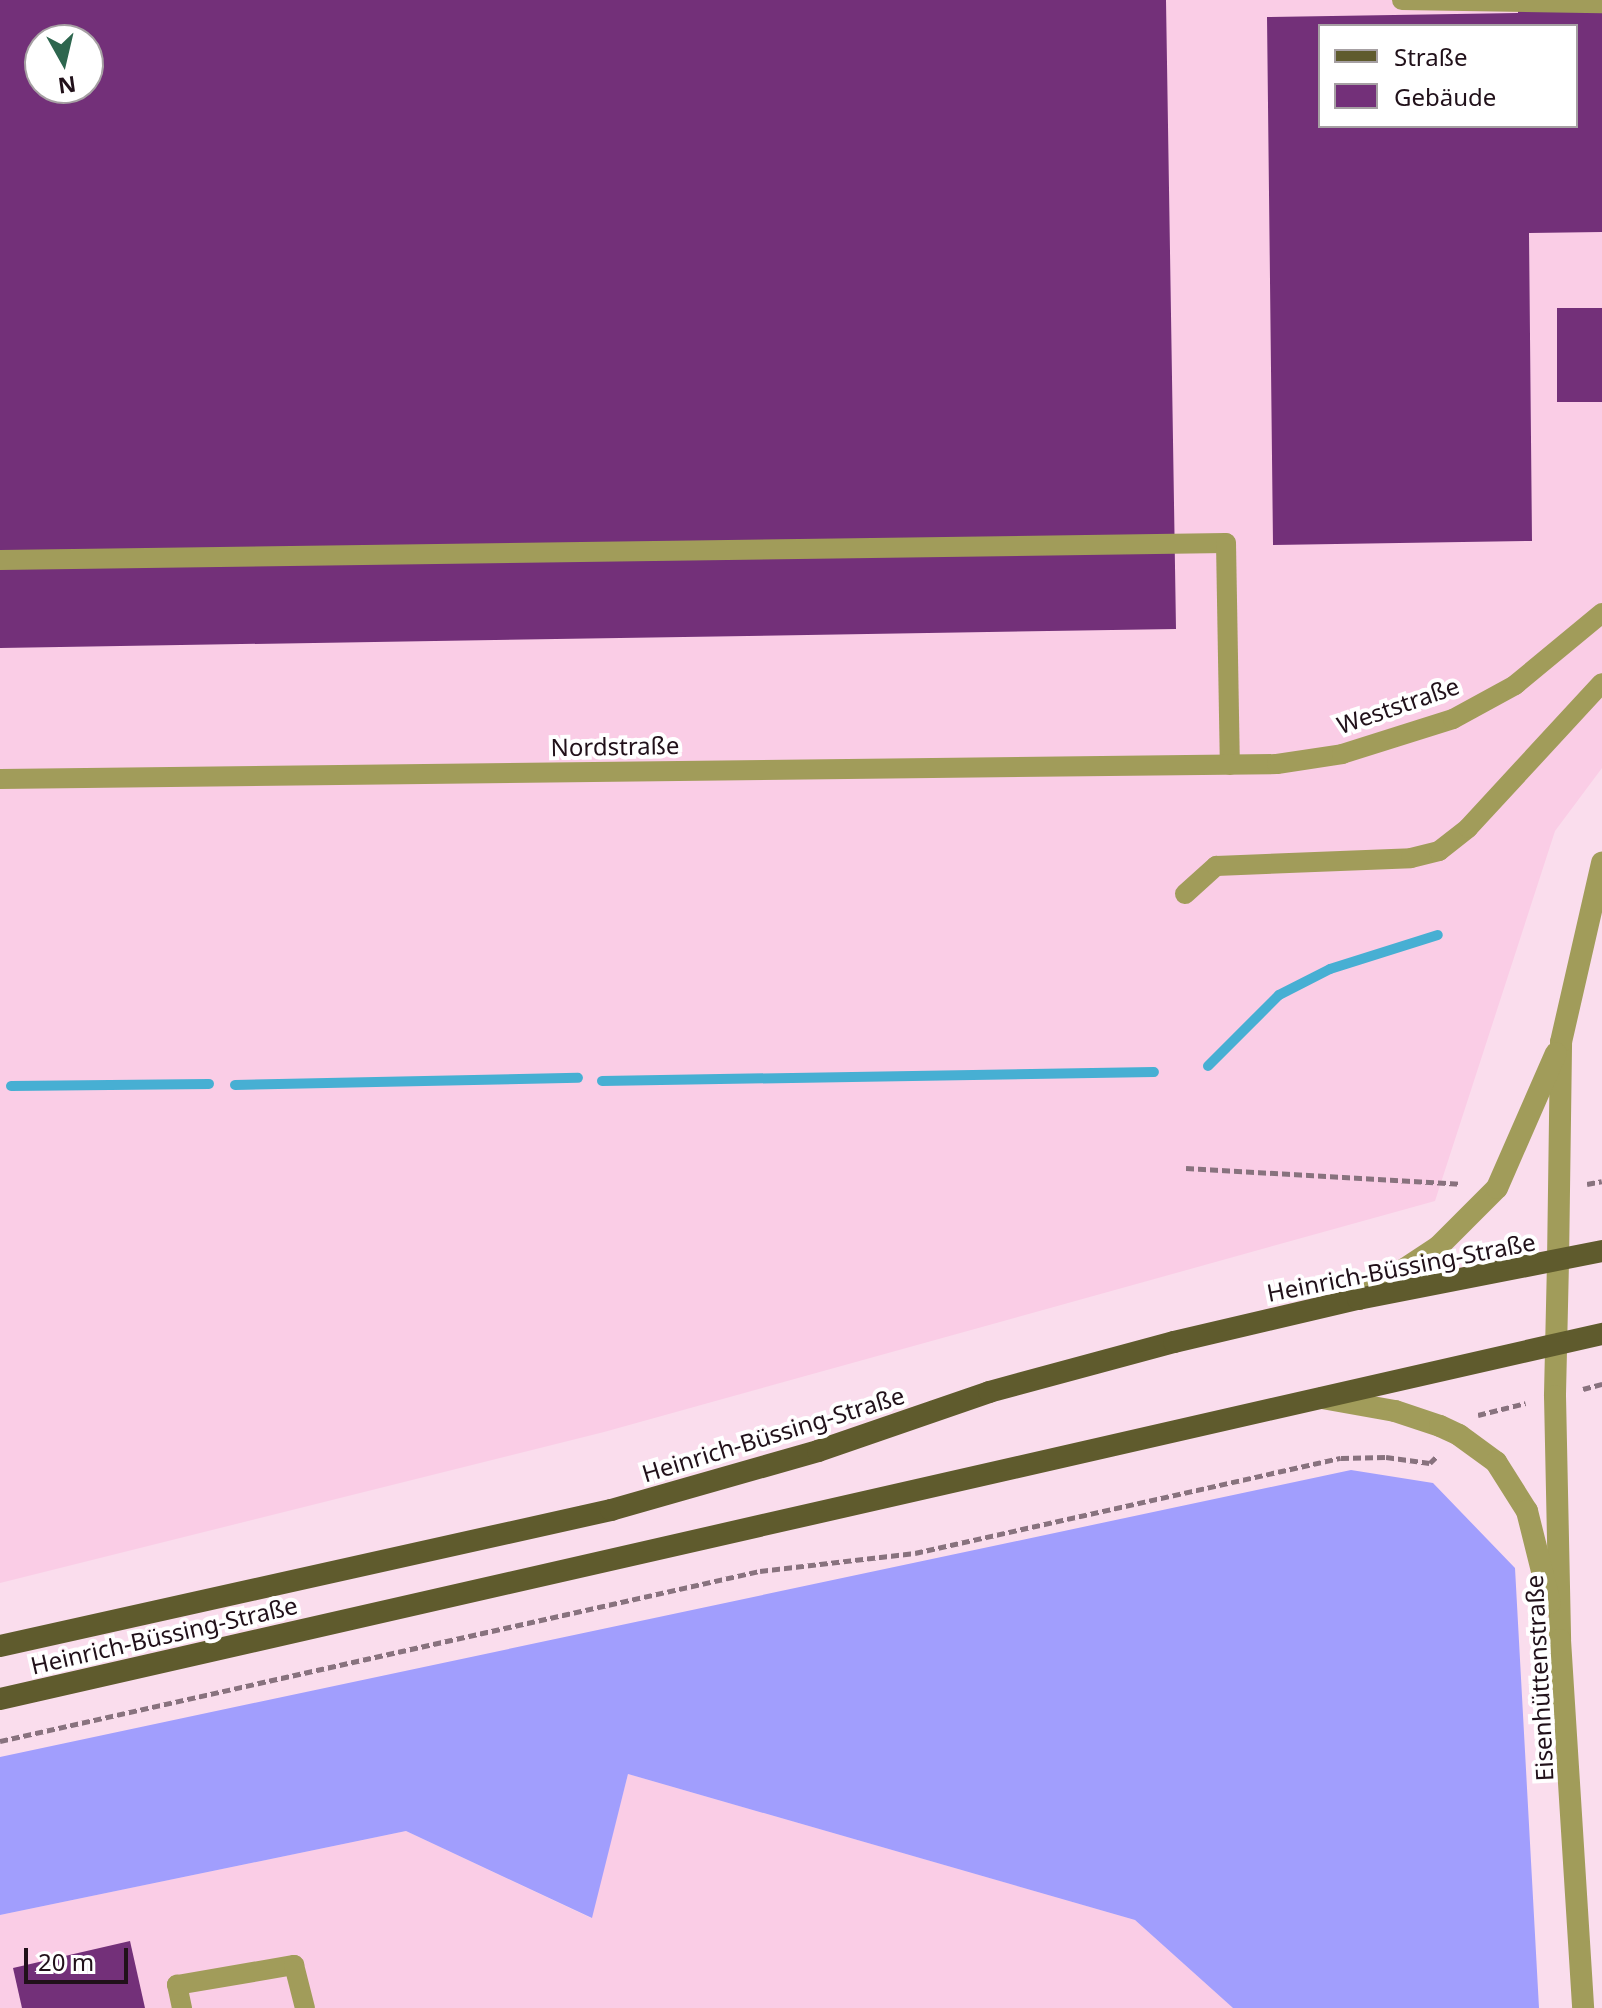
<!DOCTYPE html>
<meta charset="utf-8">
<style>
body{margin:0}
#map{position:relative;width:1602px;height:2008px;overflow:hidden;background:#fadded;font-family:"Noto Sans",sans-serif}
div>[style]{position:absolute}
.built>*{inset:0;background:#facde6}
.forest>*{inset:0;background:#a19efd}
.stream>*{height:10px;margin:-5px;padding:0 5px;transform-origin:5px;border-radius:5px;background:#47afd3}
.building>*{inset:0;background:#733079;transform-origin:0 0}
.path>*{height:5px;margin-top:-2.5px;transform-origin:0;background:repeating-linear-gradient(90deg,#88727e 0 8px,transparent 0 12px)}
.service>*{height:20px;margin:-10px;padding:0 10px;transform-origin:10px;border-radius:10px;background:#a19c5a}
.minor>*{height:22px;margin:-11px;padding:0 11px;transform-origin:11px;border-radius:11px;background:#a19c5a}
.tertiary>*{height:22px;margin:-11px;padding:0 11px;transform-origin:11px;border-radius:11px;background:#a19c5a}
.primary>*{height:22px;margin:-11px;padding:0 11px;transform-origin:11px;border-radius:11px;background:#5f5b2d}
span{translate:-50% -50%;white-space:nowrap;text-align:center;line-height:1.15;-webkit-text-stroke:8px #fff;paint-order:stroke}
.street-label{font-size:24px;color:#21111a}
.legend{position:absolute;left:1318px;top:24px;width:260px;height:104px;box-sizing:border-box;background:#fff;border:2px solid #a6a0a3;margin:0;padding:10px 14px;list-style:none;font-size:24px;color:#21111a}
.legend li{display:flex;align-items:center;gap:16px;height:40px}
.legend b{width:40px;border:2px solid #a6a0a3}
.north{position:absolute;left:24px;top:24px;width:80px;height:80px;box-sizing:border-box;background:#fff;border:2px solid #a6a0a3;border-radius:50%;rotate:172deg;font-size:22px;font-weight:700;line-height:32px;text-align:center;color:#21111a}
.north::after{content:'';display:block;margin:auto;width:28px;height:36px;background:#2d664e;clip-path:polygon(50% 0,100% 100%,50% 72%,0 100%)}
.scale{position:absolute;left:24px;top:1948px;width:104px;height:36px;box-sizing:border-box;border:4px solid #21111a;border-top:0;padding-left:10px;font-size:24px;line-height:28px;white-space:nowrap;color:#21111a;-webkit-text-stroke:6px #fff;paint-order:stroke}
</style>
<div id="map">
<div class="built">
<i style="clip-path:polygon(evenodd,0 0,1602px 0,1602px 768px,1555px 831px,1435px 1201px,604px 1432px,0 1583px,0 0,1320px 26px,1576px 26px,1576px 126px,1320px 126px,1320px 26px,0 0,40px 40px,88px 40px,88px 88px,40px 88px,40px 40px)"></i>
<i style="clip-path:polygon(628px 1774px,1135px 1920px,1233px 2008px,0 2008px,0 1915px,406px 1831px,591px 1918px)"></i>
</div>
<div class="forest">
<i style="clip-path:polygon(1351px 1470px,1433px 1483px,1515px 1568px,1539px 2008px,1233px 2008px,1135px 1920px,628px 1774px,592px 1918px,406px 1831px,0 1915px,0 1757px)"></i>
</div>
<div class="stream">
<i style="left:1208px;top:1066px;width:100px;rotate:-45deg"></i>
<i style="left:1279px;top:995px;width:57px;rotate:-27deg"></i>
<i style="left:1330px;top:969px;width:113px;rotate:-17.5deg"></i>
<i style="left:602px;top:1081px;width:552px;rotate:-0.93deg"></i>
<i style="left:235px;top:1085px;width:343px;rotate:-1.2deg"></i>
<i style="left:11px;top:1086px;width:198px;rotate:-0.6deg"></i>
</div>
<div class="building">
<i style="clip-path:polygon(evenodd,0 0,1166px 0,1176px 629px,0 648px,0 0,40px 40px,88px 40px,88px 88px,40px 88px,40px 40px)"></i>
<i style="clip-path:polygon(evenodd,1518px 0,1602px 0,1602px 232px,1529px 233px,1532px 541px,1273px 545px,1267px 17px,1518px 13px,1518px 0,1320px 26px,1576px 26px,1576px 126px,1320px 126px,1320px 26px)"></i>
<i style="left:1602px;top:308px;width:94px;height:45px;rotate:90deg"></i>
<i style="clip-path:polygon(130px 1941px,145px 2008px,22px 2008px,13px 1968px)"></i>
</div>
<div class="path">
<i style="left:1186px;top:1168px;width:274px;rotate:3.3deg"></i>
<i style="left:1587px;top:1184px;width:15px;rotate:-11deg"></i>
<i style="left:1583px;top:1389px;width:20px;rotate:-15deg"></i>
<i style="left:1478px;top:1415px;width:49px;rotate:-14deg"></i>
<i style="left:0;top:1741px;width:779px;rotate:-12.61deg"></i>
<i style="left:760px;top:1571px;width:156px;rotate:-6.6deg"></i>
<i style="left:915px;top:1553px;width:436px;rotate:-12.6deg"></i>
<i style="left:1341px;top:1458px;width:45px;rotate:-1.3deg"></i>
<i style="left:1386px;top:1457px;width:44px;rotate:7.8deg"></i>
<i style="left:1430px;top:1463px;width:10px;rotate:-45deg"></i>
</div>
<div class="service">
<i style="left:1402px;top:0;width:200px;rotate:0.9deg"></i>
<i style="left:0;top:560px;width:1226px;rotate:-0.79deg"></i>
<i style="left:1226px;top:543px;width:222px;rotate:89deg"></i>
<i style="left:0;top:779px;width:1277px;rotate:-0.67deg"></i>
<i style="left:1277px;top:764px;width:66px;rotate:-8.7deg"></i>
<i style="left:1342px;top:754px;width:116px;rotate:-17.5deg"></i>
<i style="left:1453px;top:719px;width:71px;rotate:-28.7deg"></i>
<i style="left:1515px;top:685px;width:113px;rotate:-39.6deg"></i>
<i style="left:1185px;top:894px;width:42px;rotate:-42.1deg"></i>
<i style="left:1216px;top:866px;width:195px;rotate:-2.3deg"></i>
<i style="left:1411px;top:858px;width:29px;rotate:-14deg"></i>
<i style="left:1439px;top:851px;width:37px;rotate:-38deg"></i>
<i style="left:1468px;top:828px;width:197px;rotate:-47.3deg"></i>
<i style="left:182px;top:2008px;width:24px;rotate:-102deg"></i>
<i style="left:177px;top:1985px;width:119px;rotate:-9.7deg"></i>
<i style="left:294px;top:1965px;width:44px;rotate:75.7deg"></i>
</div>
<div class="minor">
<i style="left:1558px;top:1262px;width:220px;rotate:-89.2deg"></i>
<i style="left:1561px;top:1042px;width:184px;rotate:-77.1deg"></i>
<i style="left:1359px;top:1299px;width:95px;rotate:-33.4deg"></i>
<i style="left:1438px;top:1247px;width:83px;rotate:-45deg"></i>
<i style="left:1497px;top:1188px;width:147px;rotate:-66.4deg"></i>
</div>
<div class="tertiary">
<i style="left:1558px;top:1262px;width:134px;rotate:91.3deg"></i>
<i style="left:1555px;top:1396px;width:244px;rotate:88.8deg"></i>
<i style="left:1560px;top:1640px;width:369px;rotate:86.4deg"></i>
<i style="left:1322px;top:1398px;width:74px;rotate:10.1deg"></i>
<i style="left:1395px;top:1411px;width:47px;rotate:18.4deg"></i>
<i style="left:1440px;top:1426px;width:21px;rotate:25deg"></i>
<i style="left:1459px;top:1435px;width:46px;rotate:36.1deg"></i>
<i style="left:1496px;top:1462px;width:58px;rotate:57.7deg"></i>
<i style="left:1527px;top:1511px;width:95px;rotate:76deg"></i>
</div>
<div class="primary">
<i style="left:0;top:1646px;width:626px;rotate:-12.55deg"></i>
<i style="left:611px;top:1510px;width:215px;rotate:-15.9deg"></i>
<i style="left:818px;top:1451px;width:181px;rotate:-19deg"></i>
<i style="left:989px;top:1392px;width:192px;rotate:-15.1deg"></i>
<i style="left:1174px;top:1342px;width:189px;rotate:-13.2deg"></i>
<i style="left:1358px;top:1299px;width:249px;rotate:-11.1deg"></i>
<i style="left:0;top:1699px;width:1643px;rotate:-12.84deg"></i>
</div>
<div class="street-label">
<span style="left:1398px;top:705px;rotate:-19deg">Weststraße</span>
<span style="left:615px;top:746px;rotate:-1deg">Nordstraße</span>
<span style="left:1401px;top:1267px;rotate:-11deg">Heinrich-Büssing-Straße</span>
<span style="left:773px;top:1434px;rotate:-17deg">Heinrich-Büssing-Straße</span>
<span style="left:164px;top:1635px;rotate:-13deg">Heinrich-Büssing-Straße</span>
<span style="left:1539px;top:1678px;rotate:-93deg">Eisenhüttenstraße</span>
</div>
<ul class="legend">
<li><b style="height:10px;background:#5f5b2d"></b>Straße</li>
<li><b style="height:22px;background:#733079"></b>Gebäude</li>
</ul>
<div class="north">N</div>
<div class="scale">20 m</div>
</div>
